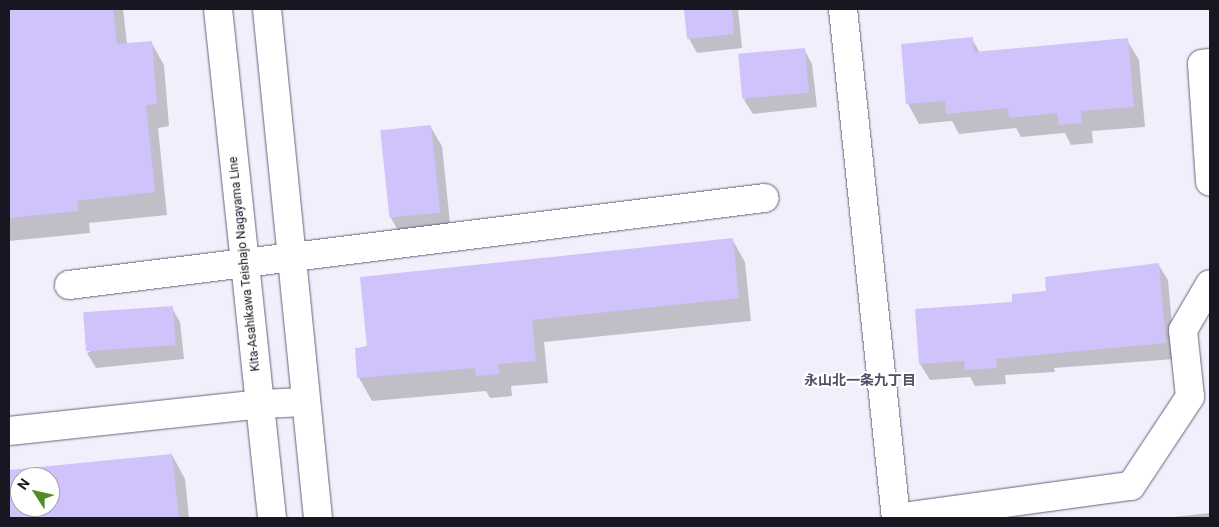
<!DOCTYPE html>
<meta charset="utf-8">
<style>
body{margin:0}
#map{position:relative;width:1219px;height:527px;overflow:hidden;background:#f1effb;font-family:Roboto,"Noto Sans JP",sans-serif}
div>[style]{position:absolute}
.shadow>*{inset:0;background:#0003}
.building>*{inset:0;background:#d0c3fb;transform-origin:0 0}
.roads{filter:drop-shadow(0 0 1px #68627d) drop-shadow(0 0 1px #68627d)}
.minor>*{height:28px;margin:-14px;padding:0 14px;transform-origin:14px;border-radius:14px;background:#fff}
.major>*{height:28px;margin:-14px;padding:0 14px;transform-origin:14px;border-radius:14px;background:#fff}
span{translate:-50% -50%;white-space:nowrap;text-align:center;line-height:1.15;-webkit-text-stroke:4px #fff;paint-order:stroke}
.street-label{font-size:12px;color:#181620}
.neighbourhood-label{font-size:14px;color:#534d67;font-weight:700}
.frame{position:absolute;inset:0;border:10px solid #181620;pointer-events:none}
.north{position:absolute;left:10px;top:467px;width:50px;height:50px;box-sizing:border-box;background:#fff;border:1px solid #a3a2a6;border-radius:50%;rotate:305deg;font-size:14px;font-weight:700;line-height:20px;text-align:center;color:#181620}
.north::after{content:'';display:block;margin:auto;width:18px;height:22px;background:#558b26;clip-path:polygon(50% 0,100% 100%,50% 72%,0 100%)}
</style>
<div id="map">
<div class="shadow">
<i style="clip-path:polygon(9px 9px,123px 9px,127px 44px,151px 42px,164px 65px,169px 126px,158px 128px,167px 215px,89px 223px,90px 233px,9px 241px)"></i>
<i style="clip-path:polygon(685px 9px,738px 9px,742px 48px,697px 53px,689px 39px)"></i>
<i style="clip-path:polygon(972px 39px,980px 53px,1127px 40px,1139px 60px,1145px 127px,1092px 131px,1093px 143px,1071px 145px,1065px 133px,1021px 137px,1016px 128px,959px 134px,952px 121px,919px 124px,908px 104px)"></i>
<i style="clip-path:polygon(804px 49px,812px 64px,817px 107px,753px 114px,744px 100px)"></i>
<i style="clip-path:polygon(430px 126px,442px 146px,451px 233px,402px 238px,391px 218px)"></i>
<i style="clip-path:polygon(732px 239px,745px 262px,751px 321px,544px 342px,548px 383px,511px 386px,512px 396px,490px 398px,486px 391px,372px 401px,359px 378px,356px 349px)"></i>
<i style="clip-path:polygon(1158px 264px,1168px 280px,1175px 359px,1054px 368px,1055px 372px,1005px 375px,1006px 384px,975px 386px,970px 377px,930px 380px,920px 364px,917px 310px,1013px 304px)"></i>
<i style="clip-path:polygon(172px 308px,180px 322px,184px 359px,96px 368px,87px 353px)"></i>
<i style="clip-path:polygon(evenodd,172px 455px,185px 479px,189px 518px,9px 518px,9px 471px,172px 455px,20px 477px,50px 477px,50px 507px,20px 507px,20px 477px)"></i>
<i style="clip-path:polygon(1210px 513px,1210px 518px,1163px 518px)"></i>
</div>
<div class="building">
<i style="clip-path:polygon(9px 9px,113px 9px,117px 44px,152px 41px,157px 104px,146px 105px,155px 192px,77px 201px,78px 211px,9px 218px)"></i>
<i style="clip-path:polygon(684px 9px,732px 9px,734px 34px,687px 39px)"></i>
<i style="clip-path:polygon(973px 37px,974px 52px,1128px 38px,1134px 107px,1081px 111px,1082px 123px,1059px 125px,1057px 113px,1009px 118px,1008px 108px,946px 114px,945px 101px,906px 104px,901px 44px)"></i>
<i style="left:805px;top:48px;width:45px;height:67px;rotate:85deg"></i>
<i style="left:431px;top:125px;width:88px;height:51px;rotate:84deg"></i>
<i style="clip-path:polygon(733px 238px,739px 298px,532px 320px,536px 361px,498px 364px,499px 374px,476px 376px,475px 368px,357px 378px,355px 348px,367px 347px,360px 277px)"></i>
<i style="clip-path:polygon(1159px 263px,1166px 343px,996px 359px,997px 368px,965px 370px,964px 361px,919px 364px,915px 309px,1012px 302px,1012px 294px,1046px 291px,1045px 277px)"></i>
<i style="left:173px;top:306px;width:39px;height:90px;rotate:86deg"></i>
<i style="clip-path:polygon(evenodd,172px 454px,179px 518px,9px 518px,9px 470px,172px 454px,20px 477px,50px 477px,50px 507px,20px 507px,20px 477px)"></i>
</div>
<div class="roads">
<div class="minor">
<i style="left:843px;top:9px;width:512px;rotate:84.06deg"></i>
<i style="left:1210px;top:63px;width:8px;rotate:173deg"></i>
<i style="left:1202px;top:64px;width:118px;rotate:86.1deg"></i>
<i style="left:69px;top:285px;width:701px;rotate:-7.13deg"></i>
<i style="left:9px;top:431px;width:252px;rotate:-6.1deg"></i>
<i style="left:260px;top:404px;width:46px;rotate:-2.5deg"></i>
<i style="left:896px;top:518px;width:237px;rotate:-7.8deg"></i>
<i style="left:1131px;top:486px;width:107px;rotate:-56.5deg"></i>
<i style="left:1190px;top:397px;width:67px;rotate:-96deg"></i>
<i style="left:1183px;top:330px;width:53px;rotate:-59.6deg"></i>
</div>
<div class="major">
<i style="left:218px;top:9px;width:512px;rotate:83.94deg"></i>
<i style="left:267px;top:9px;width:512px;rotate:84.28deg"></i>
</div>
</div>
<div class="street-label">
<span style="left:245px;top:264px;rotate:-96deg">Kita-Asahikawa Teishajo Nagayama Line</span>
</div>
<div class="neighbourhood-label">
<span style="left:860px;top:380px">永山北一条九丁目</span>
</div>
<div class="frame"></div>
<div class="north">N</div>
</div>
